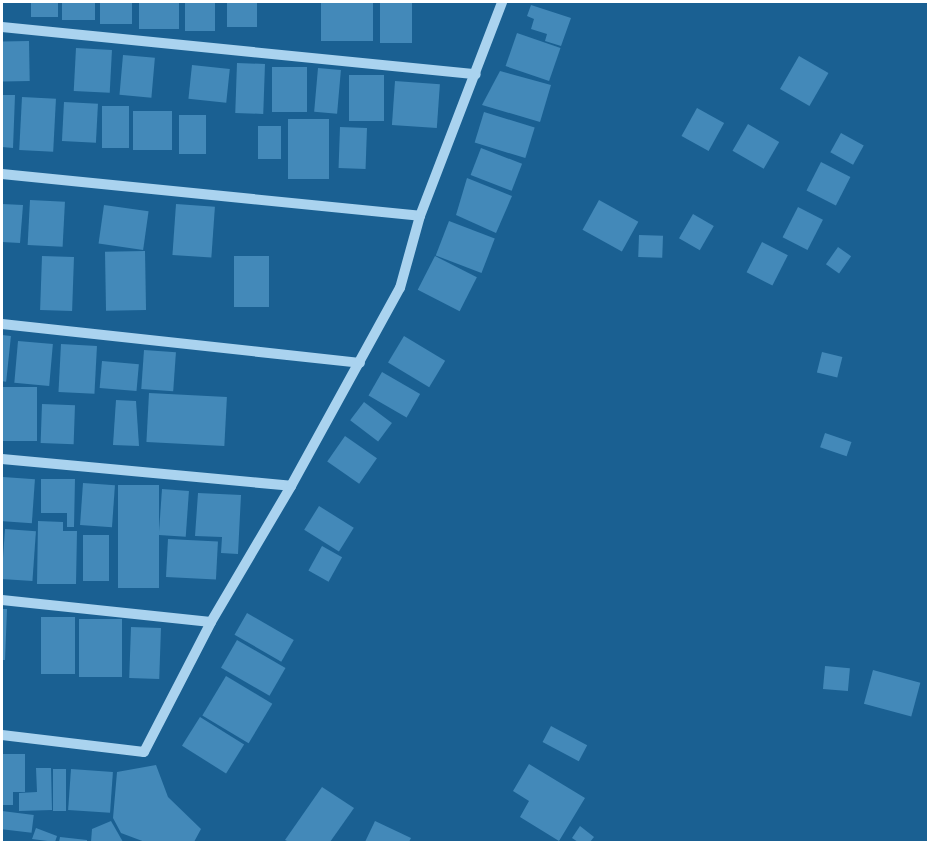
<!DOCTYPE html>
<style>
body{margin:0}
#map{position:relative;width:930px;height:844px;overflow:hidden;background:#1a6092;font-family:"Sofia Sans Condensed",sans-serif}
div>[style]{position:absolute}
.building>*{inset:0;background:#4389b9;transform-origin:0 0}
.minor>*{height:10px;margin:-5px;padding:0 5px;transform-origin:5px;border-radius:5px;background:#aad3ef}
span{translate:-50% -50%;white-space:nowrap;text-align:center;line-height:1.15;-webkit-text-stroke:6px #1a6092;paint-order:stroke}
.frame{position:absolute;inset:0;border:3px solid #fff;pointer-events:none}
</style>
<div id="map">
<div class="building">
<i style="left:31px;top:2px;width:27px;height:15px"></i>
<i style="left:62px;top:2px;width:33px;height:18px"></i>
<i style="left:100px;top:2px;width:32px;height:22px"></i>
<i style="left:139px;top:2px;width:40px;height:27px"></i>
<i style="left:185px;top:2px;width:30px;height:29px"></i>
<i style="left:227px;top:2px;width:30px;height:25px"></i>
<i style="left:321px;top:2px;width:52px;height:39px"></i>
<i style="left:380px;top:2px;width:32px;height:41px"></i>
<i style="clip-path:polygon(531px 5px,571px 18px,561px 46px,545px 41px,547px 34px,531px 29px,534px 19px,527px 16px)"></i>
<i style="left:517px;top:33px;width:46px;height:35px;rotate:19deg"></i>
<i style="left:29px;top:41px;width:40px;height:27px;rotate:89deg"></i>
<i style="left:76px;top:48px;width:36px;height:43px;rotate:3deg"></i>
<i style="left:123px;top:55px;width:32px;height:40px;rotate:5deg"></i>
<i style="left:799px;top:56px;width:34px;height:38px;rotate:30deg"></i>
<i style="left:237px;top:63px;width:28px;height:50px;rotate:2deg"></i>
<i style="left:192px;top:65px;width:38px;height:34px;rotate:6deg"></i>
<i style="left:272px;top:67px;width:35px;height:45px"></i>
<i style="left:318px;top:68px;width:23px;height:44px;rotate:5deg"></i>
<i style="clip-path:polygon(500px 71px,551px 85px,540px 122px,482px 105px)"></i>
<i style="left:349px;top:75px;width:35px;height:46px"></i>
<i style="left:395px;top:81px;width:45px;height:44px;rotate:4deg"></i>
<i style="clip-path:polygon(2px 95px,15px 95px,13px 148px,2px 147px)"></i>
<i style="left:22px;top:97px;width:34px;height:53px;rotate:3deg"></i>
<i style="left:64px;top:102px;width:34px;height:39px;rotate:3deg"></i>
<i style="left:102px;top:106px;width:27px;height:42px"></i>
<i style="left:697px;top:108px;width:31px;height:32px;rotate:29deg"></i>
<i style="left:133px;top:111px;width:39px;height:39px"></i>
<i style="left:484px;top:112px;width:53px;height:32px;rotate:17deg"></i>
<i style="left:179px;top:115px;width:27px;height:39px"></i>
<i style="left:288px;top:119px;width:41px;height:60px"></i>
<i style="left:748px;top:124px;width:36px;height:31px;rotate:30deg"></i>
<i style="left:258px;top:126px;width:23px;height:33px"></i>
<i style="left:340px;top:127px;width:27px;height:41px;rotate:2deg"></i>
<i style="left:841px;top:133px;width:26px;height:22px;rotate:29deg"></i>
<i style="left:481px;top:148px;width:44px;height:29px;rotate:21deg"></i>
<i style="left:821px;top:162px;width:33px;height:32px;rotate:27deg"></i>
<i style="clip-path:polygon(467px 178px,512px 196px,496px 233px,456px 215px)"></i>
<i style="left:30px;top:200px;width:35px;height:45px;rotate:3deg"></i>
<i style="left:599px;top:200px;width:45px;height:34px;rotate:29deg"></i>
<i style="clip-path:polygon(2px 204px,23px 205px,20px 243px,2px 242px)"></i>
<i style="left:176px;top:204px;width:39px;height:51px;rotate:4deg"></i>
<i style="left:104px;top:205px;width:45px;height:39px;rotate:8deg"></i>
<i style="left:798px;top:207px;width:28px;height:34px;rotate:27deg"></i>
<i style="left:693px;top:214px;width:24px;height:28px;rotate:30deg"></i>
<i style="left:449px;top:221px;width:49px;height:37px;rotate:21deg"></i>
<i style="left:639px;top:235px;width:24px;height:22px;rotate:2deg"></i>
<i style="left:762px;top:242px;width:29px;height:34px;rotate:27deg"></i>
<i style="left:838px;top:247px;width:16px;height:21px;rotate:35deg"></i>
<i style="left:145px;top:251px;width:59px;height:40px;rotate:89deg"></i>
<i style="left:42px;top:256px;width:32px;height:54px;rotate:2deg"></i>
<i style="left:234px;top:256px;width:35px;height:51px"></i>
<i style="left:435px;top:256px;width:47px;height:38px;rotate:27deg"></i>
<i style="left:2px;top:335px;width:9px;height:46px;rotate:6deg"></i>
<i style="left:404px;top:336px;width:48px;height:31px;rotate:31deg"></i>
<i style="left:18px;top:341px;width:35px;height:42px;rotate:5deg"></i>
<i style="left:61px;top:344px;width:36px;height:48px;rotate:3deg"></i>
<i style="left:144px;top:350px;width:32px;height:39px;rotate:4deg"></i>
<i style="left:822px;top:352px;width:21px;height:21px;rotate:14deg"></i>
<i style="left:102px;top:361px;width:37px;height:27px;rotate:5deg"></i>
<i style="left:382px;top:372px;width:44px;height:27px;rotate:30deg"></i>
<i style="left:2px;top:387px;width:35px;height:54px"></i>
<i style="left:149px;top:393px;width:78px;height:49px;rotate:3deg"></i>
<i style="clip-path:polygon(116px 400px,136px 401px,139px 446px,113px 445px)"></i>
<i style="left:364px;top:402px;width:35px;height:23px;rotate:37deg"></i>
<i style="left:42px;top:404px;width:33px;height:39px;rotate:2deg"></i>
<i style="left:825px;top:433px;width:28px;height:15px;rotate:19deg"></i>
<i style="left:345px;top:436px;width:39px;height:31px;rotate:35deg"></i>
<i style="left:3px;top:477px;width:32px;height:44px;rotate:4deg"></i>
<i style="clip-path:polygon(41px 479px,75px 479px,74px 527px,67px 527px,67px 513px,41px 513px)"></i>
<i style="left:83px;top:483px;width:32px;height:42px;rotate:4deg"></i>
<i style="left:118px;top:485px;width:41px;height:103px"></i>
<i style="left:162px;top:489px;width:27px;height:46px;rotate:4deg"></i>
<i style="clip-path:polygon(198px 493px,241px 495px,238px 554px,221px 553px,222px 537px,195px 536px)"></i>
<i style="left:319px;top:506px;width:41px;height:28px;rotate:32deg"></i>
<i style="clip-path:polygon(38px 521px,63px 522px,63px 531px,77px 531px,76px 584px,37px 584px)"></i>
<i style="left:5px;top:529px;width:31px;height:50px;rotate:4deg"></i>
<i style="left:83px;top:535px;width:26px;height:46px"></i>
<i style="left:168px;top:539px;width:50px;height:38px;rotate:3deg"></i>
<i style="left:322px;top:546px;width:23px;height:28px;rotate:29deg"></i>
<i style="clip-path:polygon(2px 609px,7px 609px,5px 660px,2px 660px)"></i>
<i style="left:247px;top:613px;width:54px;height:25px;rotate:30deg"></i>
<i style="left:41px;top:617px;width:34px;height:57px"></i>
<i style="left:79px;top:619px;width:43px;height:58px"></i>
<i style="left:131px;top:627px;width:30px;height:51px;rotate:2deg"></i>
<i style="left:237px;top:640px;width:56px;height:32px;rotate:30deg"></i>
<i style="left:825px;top:666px;width:25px;height:23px;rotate:5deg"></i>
<i style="left:873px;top:670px;width:49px;height:35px;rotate:15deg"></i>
<i style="left:226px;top:676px;width:54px;height:46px;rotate:31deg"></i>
<i style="left:200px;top:717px;width:52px;height:34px;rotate:32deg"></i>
<i style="left:551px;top:726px;width:41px;height:18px;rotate:28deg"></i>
<i style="clip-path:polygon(2px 754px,25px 754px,25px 792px,13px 792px,13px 805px,2px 805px)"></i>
<i style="clip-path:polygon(529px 764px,585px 798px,559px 841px,520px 817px,529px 801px,513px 791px)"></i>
<i style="clip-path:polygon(156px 765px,168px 797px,201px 829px,194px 842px,145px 842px,121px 833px,113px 818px,117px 772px)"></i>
<i style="clip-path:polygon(36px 768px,51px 768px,52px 810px,19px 811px,19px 793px,37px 792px)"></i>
<i style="left:53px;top:769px;width:13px;height:42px"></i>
<i style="left:71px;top:769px;width:42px;height:41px;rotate:4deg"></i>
<i style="clip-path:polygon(322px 787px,354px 808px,330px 842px,289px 842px,285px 840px)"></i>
<i style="left:2px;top:811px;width:32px;height:18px;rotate:7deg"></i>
<i style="clip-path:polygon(111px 821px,123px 842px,91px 842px,92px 829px)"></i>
<i style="clip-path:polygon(375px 821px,411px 838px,409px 842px,365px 842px)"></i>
<i style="clip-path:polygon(580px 826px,594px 837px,590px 842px,578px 842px,572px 838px)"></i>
<i style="clip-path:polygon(36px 828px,57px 836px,55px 842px,32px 839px)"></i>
<i style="clip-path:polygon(60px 837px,87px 840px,87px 842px,59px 842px)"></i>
</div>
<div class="minor">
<i style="left:2px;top:27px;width:476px;rotate:5.7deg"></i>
<i style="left:2px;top:174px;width:420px;rotate:5.7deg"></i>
<i style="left:2px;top:324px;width:360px;rotate:6.2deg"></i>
<i style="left:2px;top:459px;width:290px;rotate:5.3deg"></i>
<i style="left:2px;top:600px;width:210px;rotate:6deg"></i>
<i style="left:2px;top:735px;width:143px;rotate:6.8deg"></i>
<i style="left:144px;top:752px;width:146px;rotate:-62.7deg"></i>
<i style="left:211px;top:622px;width:158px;rotate:-59.5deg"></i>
<i style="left:291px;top:486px;width:226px;rotate:-61.2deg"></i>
<i style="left:400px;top:288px;width:75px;rotate:-74.5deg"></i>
<i style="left:420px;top:216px;width:229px;rotate:-69deg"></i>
</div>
<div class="frame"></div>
</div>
